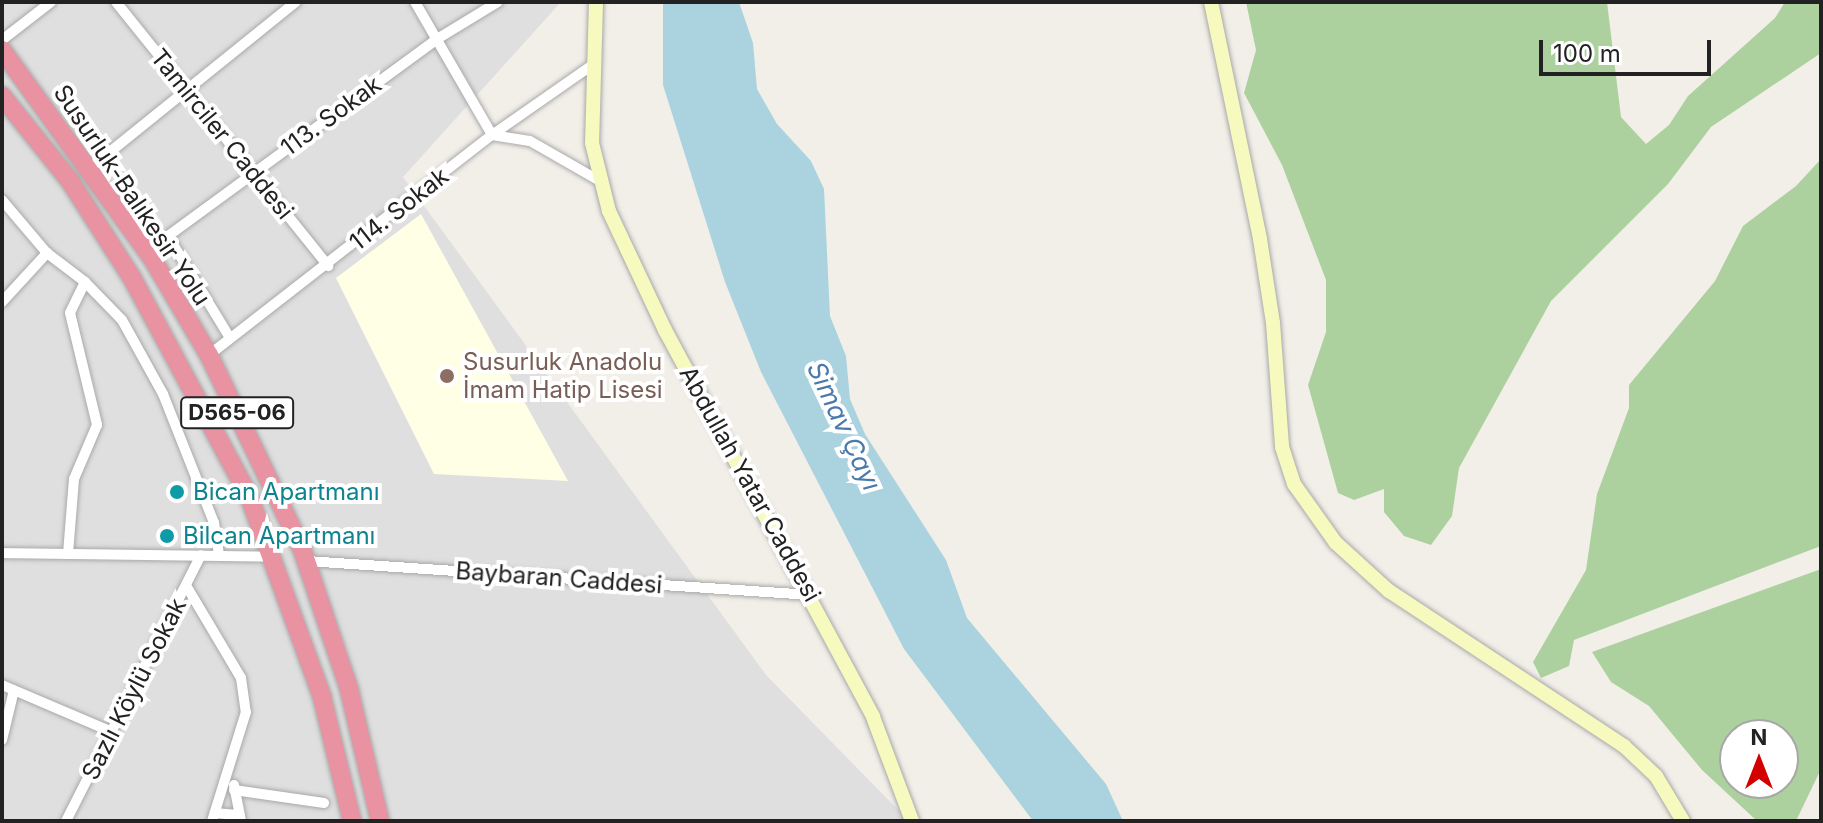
<!DOCTYPE html>
<meta charset="utf-8">
<style>
body{margin:0}
#map{position:relative;width:1823px;height:823px;overflow:hidden;background:#f2efe9;font-family:Inter,sans-serif}
div>[style]{position:absolute}
.residential>*{inset:0;background:#e0dfdf}
.education>*{inset:0;background:#ffffe5}
.forest>*{inset:0;background:#add19e}
.water>*{inset:0;background:#aad3df}
.roads{filter:drop-shadow(0 0 2px #a9a9a9) drop-shadow(0 0 2px #a9a9a9)}
.street>*{height:10px;margin:-5px;padding:0 5px;transform-origin:5px;border-radius:5px;background:#fff}
.secondary>*{height:14px;margin:-7px;padding:0 7px;transform-origin:7px;border-radius:7px;background:#f7fabf}
.highway>*{height:18px;margin:-9px;padding:0 9px;transform-origin:9px;border-radius:9px;background:#e892a2}
.dots>*{width:22px;height:22px;translate:-50% -50%;box-sizing:border-box;border:4px solid #fff;border-radius:50%}
span{translate:-50% -50%;white-space:nowrap;text-align:center;line-height:1.15;-webkit-text-stroke:8px #fff;paint-order:stroke}
.shield-label span{padding:2px 6px;background:#fff;border:2px solid;border-radius:6px;-webkit-text-stroke-width:0}
.shield-label{font-size:22px;color:#222;font-weight:700}
.street-label{font-size:24px;color:#222}
.education-label{font-size:24px;color:#785e54}
.left{translate:0 -50%;text-align:left}
.culture-label{font-size:24px;color:#0d838f}
.water-label{font-size:26px;color:#4a7aab;font-style:italic}
.frame{position:absolute;inset:0;border:4px solid #222;pointer-events:none}
.north{position:absolute;left:1719px;top:719px;width:80px;height:80px;box-sizing:border-box;background:#fff;border:2px solid #a7a7a7;border-radius:50%;rotate:0deg;font-size:22px;font-weight:700;line-height:32px;text-align:center;color:#222}
.north::after{content:'';display:block;margin:auto;width:28px;height:36px;background:#d40000;clip-path:polygon(50% 0,100% 100%,50% 72%,0 100%)}
.scale{position:absolute;left:1539px;top:40px;width:172px;height:36px;box-sizing:border-box;border:4px solid #222;border-top:0;padding-left:10px;font-size:24px;line-height:28px;white-space:nowrap;color:#222;-webkit-text-stroke:6px #fff;paint-order:stroke}
</style>
<div id="map">
<div class="residential">
<i style="clip-path:polygon(2px 2px,561px 2px,403px 177px,766px 675px,909px 821px,2px 821px)"></i>
</div>
<div class="education">
<i style="clip-path:polygon(421px 214px,568px 481px,434px 474px,336px 278px)"></i>
</div>
<div class="forest">
<i style="clip-path:polygon(1246px 2px,1607px 2px,1621px 117px,1646px 144px,1669px 125px,1688px 96px,1775px 18px,1785px 2px,1821px 2px,1821px 53px,1711px 127px,1668px 184px,1551px 301px,1459px 468px,1452px 516px,1431px 545px,1404px 536px,1384px 512px,1384px 489px,1354px 500px,1338px 493px,1308px 385px,1326px 332px,1326px 280px,1282px 165px,1244px 93px,1256px 50px)"></i>
<i style="clip-path:polygon(1821px 159px,1821px 546px,1574px 640px,1569px 666px,1541px 678px,1533px 662px,1586px 570px,1597px 494px,1629px 408px,1629px 385px,1715px 281px,1743px 226px,1796px 186px)"></i>
<i style="clip-path:polygon(evenodd,1821px 569px,1821px 769px,1796px 821px,1757px 821px,1702px 770px,1649px 706px,1611px 682px,1592px 652px,1821px 569px,1735px 735px,1783px 735px,1783px 783px,1735px 783px,1735px 735px)"></i>
</div>
<div class="water">
<i style="clip-path:polygon(663px 2px,739px 2px,753px 43px,757px 89px,777px 124px,811px 161px,824px 189px,830px 316px,846px 356px,850px 399px,865px 434px,946px 560px,967px 618px,1106px 784px,1123px 821px,1033px 821px,904px 649px,761px 372px,725px 282px,663px 85px)"></i>
</div>
<div class="roads">
<div class="street">
<i style="left:116px;top:2px;width:339px;rotate:51.2deg"></i>
<i style="left:415px;top:2px;width:154px;rotate:59.9deg"></i>
<i style="left:492px;top:135px;width:38px;rotate:9deg"></i>
<i style="left:530px;top:141px;width:78px;rotate:29.8deg"></i>
<i style="left:2px;top:40px;width:62px;rotate:-37.8deg"></i>
<i style="left:90px;top:168px;width:265px;rotate:-38.9deg"></i>
<i style="left:2px;top:200px;width:70px;rotate:49.7deg"></i>
<i style="left:47px;top:253px;width:48px;rotate:37.3deg"></i>
<i style="left:85px;top:282px;width:34px;rotate:116deg"></i>
<i style="left:70px;top:313px;width:115px;rotate:76.4deg"></i>
<i style="left:97px;top:425px;width:59px;rotate:113.1deg"></i>
<i style="left:74px;top:479px;width:75px;rotate:94.6deg"></i>
<i style="left:85px;top:282px;width:53px;rotate:45.8deg"></i>
<i style="left:122px;top:320px;width:85px;rotate:61deg"></i>
<i style="left:163px;top:394px;width:139px;rotate:68.4deg"></i>
<i style="left:214px;top:523px;width:33px;rotate:81deg"></i>
<i style="left:2px;top:302px;width:67px;rotate:-47.4deg"></i>
<i style="left:230px;top:338px;width:119px;rotate:-121.3deg"></i>
<i style="left:168px;top:236px;width:330px;rotate:-36.2deg"></i>
<i style="left:434px;top:41px;width:75px;rotate:-31.4deg"></i>
<i style="left:209px;top:355px;width:358px;rotate:-37.9deg"></i>
<i style="left:492px;top:135px;width:121px;rotate:-34.9deg"></i>
<i style="left:2px;top:553px;width:270px;rotate:0.8deg"></i>
<i style="left:307px;top:561px;width:505px;rotate:3.86deg"></i>
<i style="left:187px;top:587px;width:106px;rotate:59.3deg"></i>
<i style="left:241px;top:678px;width:34px;rotate:82deg"></i>
<i style="left:246px;top:712px;width:114px;rotate:107.3deg"></i>
<i style="left:2px;top:685px;width:120px;rotate:23.1deg"></i>
<i style="left:2px;top:740px;width:51px;rotate:-76.5deg"></i>
<i style="left:234px;top:785px;width:37px;rotate:79deg"></i>
<i style="left:234px;top:790px;width:91px;rotate:8.2deg"></i>
<i style="left:215px;top:813px;width:25px;rotate:5deg"></i>
<i style="left:66px;top:821px;width:298px;rotate:-63.1deg"></i>
</div>
<div class="secondary">
<i style="left:596px;top:2px;width:141px;rotate:91.6deg"></i>
<i style="left:592px;top:143px;width:70px;rotate:76deg"></i>
<i style="left:609px;top:211px;width:132px;rotate:64.8deg"></i>
<i style="left:665px;top:330px;width:439px;rotate:61.7deg"></i>
<i style="left:873px;top:717px;width:111px;rotate:69.4deg"></i>
<i style="left:1211px;top:2px;width:242px;rotate:78.3deg"></i>
<i style="left:1260px;top:239px;width:85px;rotate:81.2deg"></i>
<i style="left:1273px;top:323px;width:124px;rotate:85.8deg"></i>
<i style="left:1282px;top:447px;width:39px;rotate:72deg"></i>
<i style="left:1294px;top:484px;width:72px;rotate:54.6deg"></i>
<i style="left:1336px;top:543px;width:72px;rotate:42.2deg"></i>
<i style="left:1389px;top:591px;width:282px;rotate:33.4deg"></i>
<i style="left:1624px;top:746px;width:44px;rotate:43.2deg"></i>
<i style="left:1656px;top:776px;width:52px;rotate:59deg"></i>
</div>
<div class="highway">
<i style="left:2px;top:50px;width:256px;rotate:54.2deg"></i>
<i style="left:152px;top:258px;width:113px;rotate:59.6deg"></i>
<i style="left:209px;top:355px;width:215px;rotate:64.4deg"></i>
<i style="left:302px;top:549px;width:148px;rotate:71.4deg"></i>
<i style="left:349px;top:689px;width:136px;rotate:76.8deg"></i>
<i style="left:2px;top:96px;width:109px;rotate:51.3deg"></i>
<i style="left:70px;top:181px;width:115px;rotate:57.4deg"></i>
<i style="left:132px;top:278px;width:247px;rotate:61.8deg"></i>
<i style="left:249px;top:496px;width:214px;rotate:70deg"></i>
<i style="left:322px;top:697px;width:128px;rotate:76.4deg"></i>
</div>
</div>
<div class="dots">
<i style="left:447px;top:376px;background:#8d6e63"></i>
<i style="left:177px;top:492px;background:#0f9aa8"></i>
<i style="left:167px;top:536px;background:#0f9aa8"></i>
</div>
<div class="shield-label">
<span style="left:237px;top:413px">D565-06</span>
</div>
<div class="street-label">
<span style="left:331px;top:116px;rotate:-36deg">113. Sokak</span>
<span style="left:222px;top:134px;rotate:51deg">Tamirciler Caddesi</span>
<span style="left:132px;top:195px;rotate:56deg">Susurluk-Balıkesir Yolu</span>
<span style="left:399px;top:209px;rotate:-38deg">114. Sokak</span>
<span style="left:750px;top:484px;rotate:61deg">Abdullah Yatar Caddesi</span>
<span style="left:559px;top:578px;rotate:4deg">Baybaran Caddesi</span>
<span style="left:134px;top:689px;rotate:-63deg">Sazlı Köylü Sokak</span>
</div>
<div class="education-label">
<span class="left" style="left:463px;top:376px">Susurluk Anadolu<br>İmam Hatip Lisesi</span>
</div>
<div class="culture-label">
<span class="left" style="left:193px;top:492px">Bican Apartmanı</span>
<span class="left" style="left:183px;top:536px">Bilcan Apartmanı</span>
</div>
<div class="water-label">
<span style="left:844px;top:426px;rotate:65deg">Simav Çayı</span>
</div>
<div class="frame"></div>
<div class="north">N</div>
<div class="scale">100 m</div>
</div>
